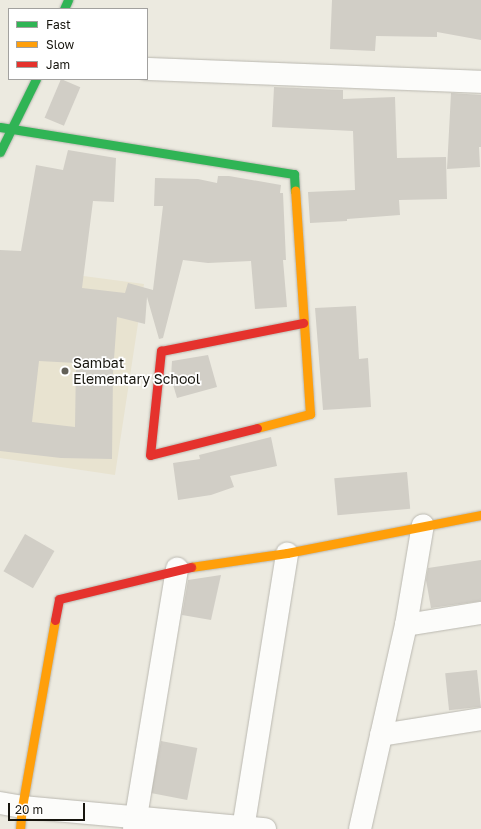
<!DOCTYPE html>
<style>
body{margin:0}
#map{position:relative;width:481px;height:829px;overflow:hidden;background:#eceae0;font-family:"Golos Text",sans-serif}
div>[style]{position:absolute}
.built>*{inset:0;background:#e8e3d0}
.building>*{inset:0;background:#d1cec6;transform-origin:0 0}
.roads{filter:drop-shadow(0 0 1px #bab8b0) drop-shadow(0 0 1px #bab8b0)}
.street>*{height:22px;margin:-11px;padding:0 11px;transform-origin:11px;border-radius:11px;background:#fcfcfa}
.fast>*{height:9px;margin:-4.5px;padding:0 4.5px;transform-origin:4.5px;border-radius:4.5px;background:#30b455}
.slow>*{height:9px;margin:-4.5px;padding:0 4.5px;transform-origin:4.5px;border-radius:4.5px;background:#ff9f0a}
.jam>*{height:9px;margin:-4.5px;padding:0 4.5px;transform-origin:4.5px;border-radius:4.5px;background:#e5322d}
.dots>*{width:11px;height:11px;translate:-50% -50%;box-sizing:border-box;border:2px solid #fff;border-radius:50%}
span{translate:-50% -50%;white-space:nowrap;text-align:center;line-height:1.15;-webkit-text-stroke:3.5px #fff;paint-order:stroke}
.poi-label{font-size:14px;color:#17150e}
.left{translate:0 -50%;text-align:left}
.legend{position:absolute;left:8px;top:8px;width:140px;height:72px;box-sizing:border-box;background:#fff;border:1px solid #a2a19f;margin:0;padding:5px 7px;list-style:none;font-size:12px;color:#17150e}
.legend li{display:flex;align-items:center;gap:8px;height:20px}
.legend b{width:20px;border:1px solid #a2a19f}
.scale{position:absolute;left:8px;top:803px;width:77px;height:18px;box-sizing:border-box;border:2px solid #17150e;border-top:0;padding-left:5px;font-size:12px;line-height:14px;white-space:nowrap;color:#17150e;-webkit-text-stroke:3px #fff;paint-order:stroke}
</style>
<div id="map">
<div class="built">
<i style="clip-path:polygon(0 265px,144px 284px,115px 475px,0 458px)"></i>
</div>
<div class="building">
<i style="clip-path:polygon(332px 0,481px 0,481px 40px,437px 32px,437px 37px,376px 36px,375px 51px,330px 49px)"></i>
<i style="left:61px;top:79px;width:21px;height:42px;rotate:23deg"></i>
<i style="clip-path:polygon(274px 87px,343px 90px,343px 99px,395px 97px,397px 158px,446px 157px,447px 199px,399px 200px,400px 215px,347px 219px,347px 221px,310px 223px,308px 192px,355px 190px,353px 131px,272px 127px)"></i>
<i style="clip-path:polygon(451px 93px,481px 95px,481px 147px,479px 147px,480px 167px,447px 169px)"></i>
<i style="clip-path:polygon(evenodd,68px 150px,116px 158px,114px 202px,93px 201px,82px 288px,125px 293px,128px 283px,153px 290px,163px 206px,154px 206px,155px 178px,198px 179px,217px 183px,218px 176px,229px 176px,281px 185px,280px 193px,283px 193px,286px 260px,283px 260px,287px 307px,255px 309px,251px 261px,208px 263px,183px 260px,163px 338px,159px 339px,147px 297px,145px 324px,117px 317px,113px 373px,112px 459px,61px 458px,0 451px,0 250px,21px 251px,36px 165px,63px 170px,68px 150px,39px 361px,76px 363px,75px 427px,32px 422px,39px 361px)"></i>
<i style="clip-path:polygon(356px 306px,359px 359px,368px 358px,371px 407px,323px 410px,315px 308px)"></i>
<i style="clip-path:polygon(208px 355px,217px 387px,177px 398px,171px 378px,172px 361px)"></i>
<i style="clip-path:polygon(271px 437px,277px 466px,230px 476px,234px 487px,211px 495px,178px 500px,173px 463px,200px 459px,199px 455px)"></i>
<i style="left:407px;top:472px;width:37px;height:73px;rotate:85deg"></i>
<i style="left:25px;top:534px;width:34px;height:43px;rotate:30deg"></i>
<i style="clip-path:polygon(481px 560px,481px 601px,431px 608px,426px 580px,428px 568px)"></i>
<i style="clip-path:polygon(221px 575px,211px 620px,182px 615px,188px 580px)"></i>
<i style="left:477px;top:670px;width:37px;height:32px;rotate:84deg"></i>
<i style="left:161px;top:741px;width:37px;height:53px;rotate:11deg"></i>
</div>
<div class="roads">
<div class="street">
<i style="left:147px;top:69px;width:334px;rotate:2.2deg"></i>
<i style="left:406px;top:625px;width:76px;rotate:-9.1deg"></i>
<i style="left:381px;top:735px;width:101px;rotate:-9.1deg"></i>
<i style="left:0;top:803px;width:22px;rotate:10deg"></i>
<i style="left:22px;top:807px;width:244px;rotate:5.2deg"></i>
<i style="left:134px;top:829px;width:264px;rotate:-80.6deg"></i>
<i style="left:243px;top:829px;width:279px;rotate:-80.9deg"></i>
<i style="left:360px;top:829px;width:209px;rotate:-77.3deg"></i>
<i style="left:406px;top:625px;width:101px;rotate:-80.4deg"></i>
</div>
<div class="fast">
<i style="left:64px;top:9px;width:10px;rotate:-66deg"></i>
<i style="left:0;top:127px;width:298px;rotate:9.1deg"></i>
<i style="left:294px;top:174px;width:17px;rotate:87deg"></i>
<i style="left:0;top:152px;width:81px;rotate:-63.7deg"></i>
</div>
<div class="slow">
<i style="left:257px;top:428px;width:55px;rotate:-14.8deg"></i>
<i style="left:310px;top:414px;width:224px;rotate:-93.8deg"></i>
<i style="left:191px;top:567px;width:97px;rotate:-8.3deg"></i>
<i style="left:287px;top:553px;width:198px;rotate:-11.1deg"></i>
<i style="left:20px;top:829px;width:22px;rotate:-85deg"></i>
<i style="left:22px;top:807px;width:190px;rotate:-80deg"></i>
</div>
<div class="jam">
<i style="left:257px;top:428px;width:110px;rotate:165.8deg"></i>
<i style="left:150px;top:455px;width:105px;rotate:-84deg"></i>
<i style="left:161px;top:351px;width:145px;rotate:-11.2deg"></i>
<i style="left:55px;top:620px;width:21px;rotate:-79deg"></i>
<i style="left:59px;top:599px;width:136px;rotate:-13.6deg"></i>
</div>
</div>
<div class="dots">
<i style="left:65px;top:371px;background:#626058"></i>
</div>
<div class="poi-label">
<span class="left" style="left:73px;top:371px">Sambat<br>Elementary School</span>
</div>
<ul class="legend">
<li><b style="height:5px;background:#30b455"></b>Fast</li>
<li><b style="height:5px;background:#ff9f0a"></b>Slow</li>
<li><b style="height:5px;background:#e5322d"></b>Jam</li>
</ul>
<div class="scale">20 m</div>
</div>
